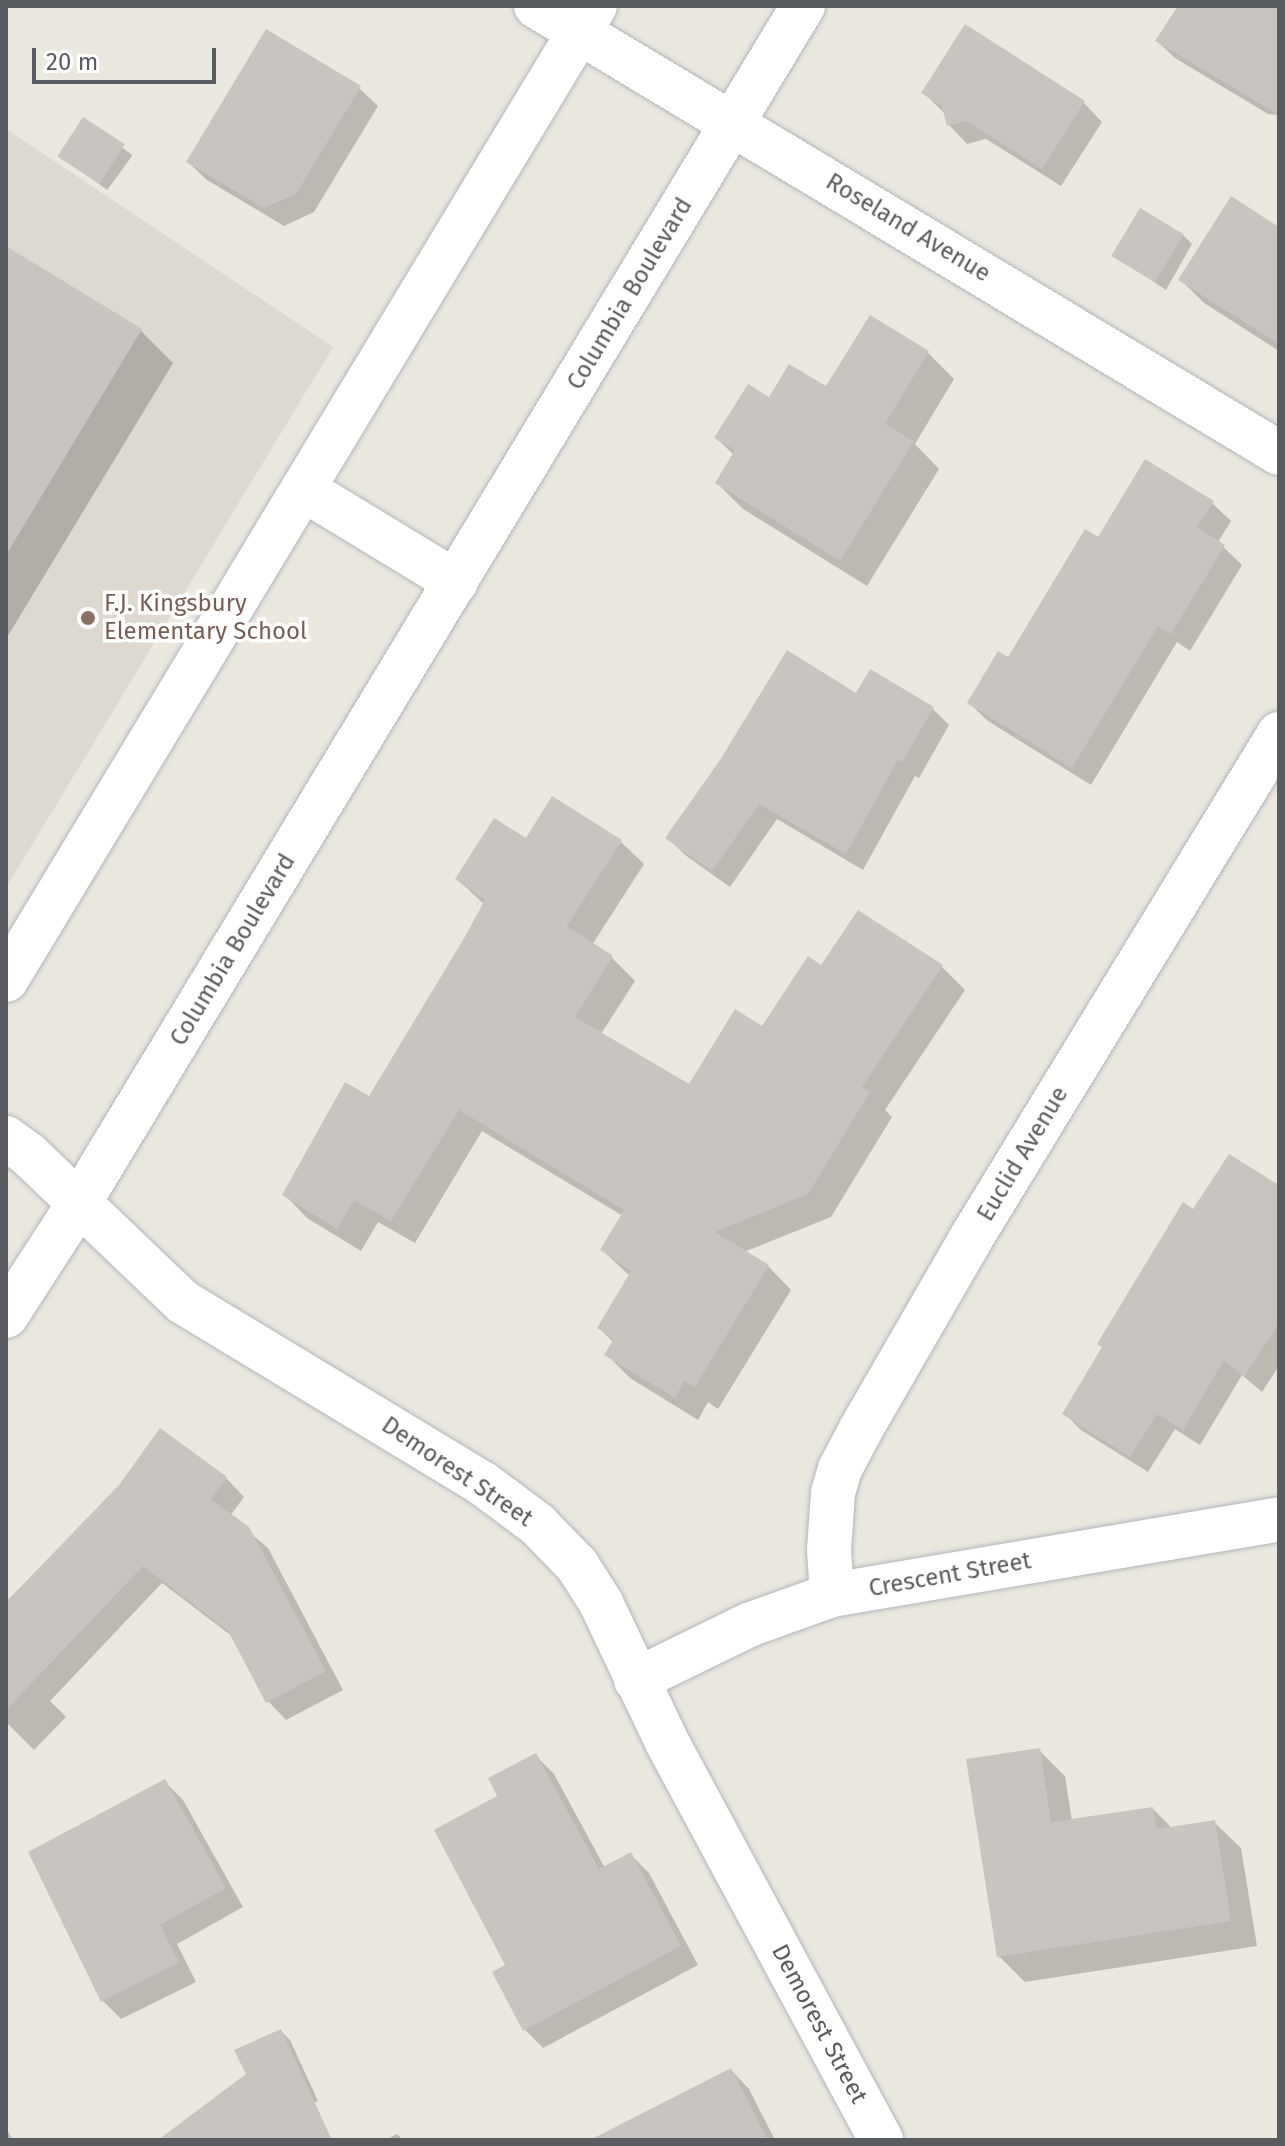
<!DOCTYPE html>
<style>
body{margin:0}
#map{position:relative;width:1285px;height:2146px;overflow:hidden;background:#ebe8e0;font-family:"Fira Sans",sans-serif}
div>[style]{position:absolute}
.education>*{inset:0;background:#ddd9d1}
.shadow>*{inset:0;background:#0003;transform-origin:0 0}
.building>*{inset:0;background:#c8c4bf;transform-origin:0 0}
.roads{filter:drop-shadow(0 0 2px #b2b6ba) drop-shadow(0 0 2px #b2b6ba)}
.minor>*{height:44px;margin:-22px;padding:0 22px;transform-origin:22px;border-radius:22px;background:#fff}
.tertiary>*{height:44px;margin:-22px;padding:0 22px;transform-origin:22px;border-radius:22px;background:#fff}
.dots>*{width:22px;height:22px;translate:-50% -50%;box-sizing:border-box;border:4px solid #fff;border-radius:50%}
span{translate:-50% -50%;white-space:nowrap;text-align:center;line-height:1.15;-webkit-text-stroke:7px #fff;paint-order:stroke}
.street-label{font-size:24px;color:#585c60}
.education-label{font-size:24px;color:#785e54}
.left{translate:0 -50%;text-align:left}
.frame{position:absolute;inset:0;border:8px solid #585c60;pointer-events:none}
.scale{position:absolute;left:32px;top:48px;width:184px;height:36px;box-sizing:border-box;border:4px solid #585c60;border-top:0;padding-left:10px;font-size:24px;line-height:28px;white-space:nowrap;color:#585c60;-webkit-text-stroke:6px #fff;paint-order:stroke}
</style>
<div id="map">
<div class="education">
<i style="clip-path:polygon(6px 129px,333px 347px,6px 888px)"></i>
</div>
<div class="shadow">
<i style="clip-path:polygon(1180px 6px,1279px 6px,1279px 115px,1268px 114px,1175px 58px,1157px 41px)"></i>
<i style="clip-path:polygon(359px 88px,378px 106px,314px 212px,284px 226px,207px 180px,188px 162px)"></i>
<i style="clip-path:polygon(924px 93px,1084px 103px,1102px 122px,1061px 186px,986px 139px,967px 144px,949px 125px,944px 113px)"></i>
<i style="left:84px;top:120px;width:60px;height:43px;rotate:36deg"></i>
<i style="clip-path:polygon(1279px 229px,1279px 351px,1204px 303px,1181px 280px)"></i>
<i style="clip-path:polygon(1183px 235px,1192px 244px,1166px 290px,1115px 256px)"></i>
<i style="clip-path:polygon(6px 248px,141px 331px,173px 363px,6px 639px)"></i>
<i style="clip-path:polygon(871px 317px,928px 353px,954px 379px,915px 444px,939px 469px,867px 586px,743px 509px,717px 483px,734px 455px,716px 438px,769px 399px,827px 389px)"></i>
<i style="clip-path:polygon(1212px 503px,1231px 521px,1218px 542px,1242px 565px,1190px 651px,1177px 642px,1091px 785px,988px 721px,969px 703px,1009px 660px,1098px 539px)"></i>
<i style="clip-path:polygon(857px 695px,932px 708px,949px 725px,919px 778px,915px 776px,863px 870px,777px 819px,730px 887px,685px 855px,668px 838px,722px 761px)"></i>
<i style="clip-path:polygon(526px 841px,620px 841px,644px 864px,592px 945px,612px 958px,635px 981px,601px 1034px,690px 1087px,763px 1028px,821px 968px,859px 913px,942px 967px,965px 990px,885px 1110px,892px 1117px,831px 1217px,744px 1252px,768px 1266px,791px 1290px,718px 1409px,708px 1402px,698px 1420px,630px 1378px,607px 1355px,614px 1343px,599px 1328px,630px 1276px,602px 1250px,623px 1216px,482px 1131px,415px 1243px,378px 1222px,361px 1251px,307px 1218px,284px 1194px,370px 1099px,485px 905px,457px 879px)"></i>
<i style="clip-path:polygon(1279px 1188px,1279px 1366px,1262px 1392px,1242px 1375px,1200px 1445px,1175px 1429px,1148px 1472px,1081px 1430px,1064px 1413px,1194px 1211px)"></i>
<i style="clip-path:polygon(161px 1431px,226px 1478px,244px 1497px,230px 1516px,268px 1548px,343px 1690px,286px 1720px,268px 1701px,233px 1637px,162px 1583px,50px 1701px,66px 1717px,34px 1750px,6px 1722px,6px 1602px,121px 1486px)"></i>
<i style="clip-path:polygon(1039px 1750px,1065px 1776px,1072px 1821px,1153px 1809px,1173px 1829px,1214px 1822px,1241px 1848px,1257px 1946px,1025px 1982px,999px 1956px)"></i>
<i style="clip-path:polygon(535px 1755px,554px 1774px,605px 1868px,631px 1855px,649px 1873px,698px 1965px,543px 2048px,525px 2030px,508px 1965px,500px 1797px)"></i>
<i style="clip-path:polygon(164px 1781px,183px 1800px,243px 1907px,177px 1944px,196px 1982px,121px 2019px,102px 2000px)"></i>
<i style="clip-path:polygon(281px 2031px,290px 2040px,318px 2101px,233px 2140px,161px 2140px,248px 2074px)"></i>
<i style="clip-path:polygon(731px 2070px,749px 2089px,775px 2140px,664px 2140px)"></i>
<i style="clip-path:polygon(6px 2128px,13px 2140px,6px 2140px)"></i>
<i style="clip-path:polygon(397px 2134px,403px 2140px,385px 2140px)"></i>
</div>
<div class="building">
<i style="clip-path:polygon(1178px 6px,1279px 6px,1279px 115px,1155px 41px)"></i>
<i style="clip-path:polygon(965px 24px,1085px 101px,1042px 169px,966px 121px,947px 126px,942px 106px,921px 93px)"></i>
<i style="clip-path:polygon(266px 29px,361px 86px,296px 194px,264px 208px,186px 162px)"></i>
<i style="left:83px;top:117px;width:50px;height:47px;rotate:33deg"></i>
<i style="clip-path:polygon(1231px 196px,1279px 227px,1279px 344px,1178px 280px)"></i>
<i style="left:1140px;top:208px;width:51px;height:56px;rotate:31deg"></i>
<i style="clip-path:polygon(6px 246px,142px 329px,6px 555px)"></i>
<i style="clip-path:polygon(870px 315px,929px 351px,885px 424px,914px 441px,840px 561px,715px 483px,735px 450px,714px 438px,748px 384px,769px 397px,789px 364px,826px 386px)"></i>
<i style="clip-path:polygon(1145px 459px,1214px 501px,1197px 527px,1225px 545px,1171px 634px,1158px 626px,1072px 768px,967px 703px,998px 651px,1008px 657px,1085px 529px,1098px 537px)"></i>
<i style="clip-path:polygon(787px 650px,856px 693px,870px 669px,934px 707px,902px 762px,898px 760px,846px 854px,759px 804px,712px 871px,665px 838px,720px 760px)"></i>
<i style="clip-path:polygon(552px 796px,622px 840px,567px 926px,613px 956px,575px 1017px,689px 1084px,735px 1009px,762px 1026px,808px 956px,821px 965px,858px 910px,943px 965px,862px 1087px,870px 1092px,808px 1194px,715px 1232px,769px 1265px,695px 1387px,684px 1381px,675px 1398px,604px 1355px,614px 1339px,597px 1328px,631px 1271px,600px 1250px,624px 1210px,459px 1110px,391px 1221px,354px 1200px,337px 1229px,282px 1195px,345px 1082px,369px 1096px,463px 940px,485px 900px,455px 879px,494px 818px,526px 838px)"></i>
<i style="clip-path:polygon(1229px 1154px,1279px 1185px,1279px 1323px,1244px 1377px,1224px 1360px,1183px 1430px,1157px 1414px,1130px 1457px,1062px 1414px,1102px 1347px,1097px 1344px,1183px 1202px,1193px 1209px)"></i>
<i style="clip-path:polygon(160px 1428px,227px 1477px,211px 1499px,249px 1527px,326px 1671px,266px 1703px,228px 1631px,143px 1566px,6px 1710px,6px 1602px,119px 1485px)"></i>
<i style="clip-path:polygon(1040px 1748px,1051px 1822px,1153px 1807px,1157px 1829px,1215px 1820px,1231px 1921px,997px 1957px,966px 1759px)"></i>
<i style="clip-path:polygon(536px 1753px,599px 1869px,631px 1852px,681px 1946px,523px 2031px,492px 1972px,505px 1965px,434px 1830px,497px 1796px,488px 1778px)"></i>
<i style="clip-path:polygon(165px 1779px,226px 1888px,160px 1925px,179px 1963px,101px 2002px,28px 1852px)"></i>
<i style="clip-path:polygon(281px 2029px,332px 2140px,158px 2140px,246px 2074px,234px 2050px)"></i>
<i style="clip-path:polygon(731px 2068px,768px 2140px,590px 2140px)"></i>
</div>
<div class="roads">
<div class="minor">
<i style="left:303px;top:489px;width:179px;rotate:31.3deg"></i>
<i style="left:6px;top:980px;width:1138px;rotate:-58.84deg"></i>
<i style="left:6px;top:1138px;width:27px;rotate:36deg"></i>
<i style="left:28px;top:1154px;width:214px;rotate:43.7deg"></i>
<i style="left:183px;top:1302px;width:350px;rotate:31.2deg"></i>
<i style="left:482px;top:1483px;width:69px;rotate:36.7deg"></i>
<i style="left:537px;top:1524px;width:57px;rotate:45.7deg"></i>
<i style="left:577px;top:1565px;width:45px;rotate:57.7deg"></i>
<i style="left:601px;top:1603px;width:156px;rotate:64.6deg"></i>
<i style="left:668px;top:1744px;width:450px;rotate:61.7deg"></i>
<i style="left:6px;top:1316px;width:135px;rotate:-57.1deg"></i>
<i style="left:79px;top:1203px;width:1399px;rotate:-58.83deg"></i>
<i style="left:832px;top:1595px;width:45px;rotate:-93.8deg"></i>
<i style="left:829px;top:1550px;width:57px;rotate:-86deg"></i>
<i style="left:833px;top:1493px;width:25px;rotate:-74deg"></i>
<i style="left:840px;top:1469px;width:45px;rotate:-62.3deg"></i>
<i style="left:861px;top:1429px;width:218px;rotate:-60deg"></i>
<i style="left:970px;top:1240px;width:593px;rotate:-58.59deg"></i>
<i style="left:636px;top:1680px;width:128px;rotate:-26deg"></i>
<i style="left:751px;top:1624px;width:86px;rotate:-19.7deg"></i>
<i style="left:832px;top:1595px;width:453px;rotate:-9.6deg"></i>
</div>
<div class="tertiary">
<i style="left:536px;top:6px;width:867px;rotate:31.03deg"></i>
</div>
</div>
<div class="dots">
<i style="left:88px;top:618px;background:#8d6e63"></i>
</div>
<div class="street-label">
<span style="left:908px;top:228px;rotate:31deg">Roseland Avenue</span>
<span style="left:630px;top:294px;rotate:-59deg">Columbia Boulevard</span>
<span style="left:233px;top:950px;rotate:-59deg">Columbia Boulevard</span>
<span style="left:1023px;top:1154px;rotate:-59deg">Euclid Avenue</span>
<span style="left:457px;top:1472px;rotate:34deg">Demorest Street</span>
<span style="left:950px;top:1575px;rotate:-10deg">Crescent Street</span>
<span style="left:819px;top:2024px;rotate:62deg">Demorest Street</span>
</div>
<div class="education-label">
<span class="left" style="left:104px;top:618px">F.J. Kingsbury<br>Elementary School</span>
</div>
<div class="frame"></div>
<div class="scale">20 m</div>
</div>
